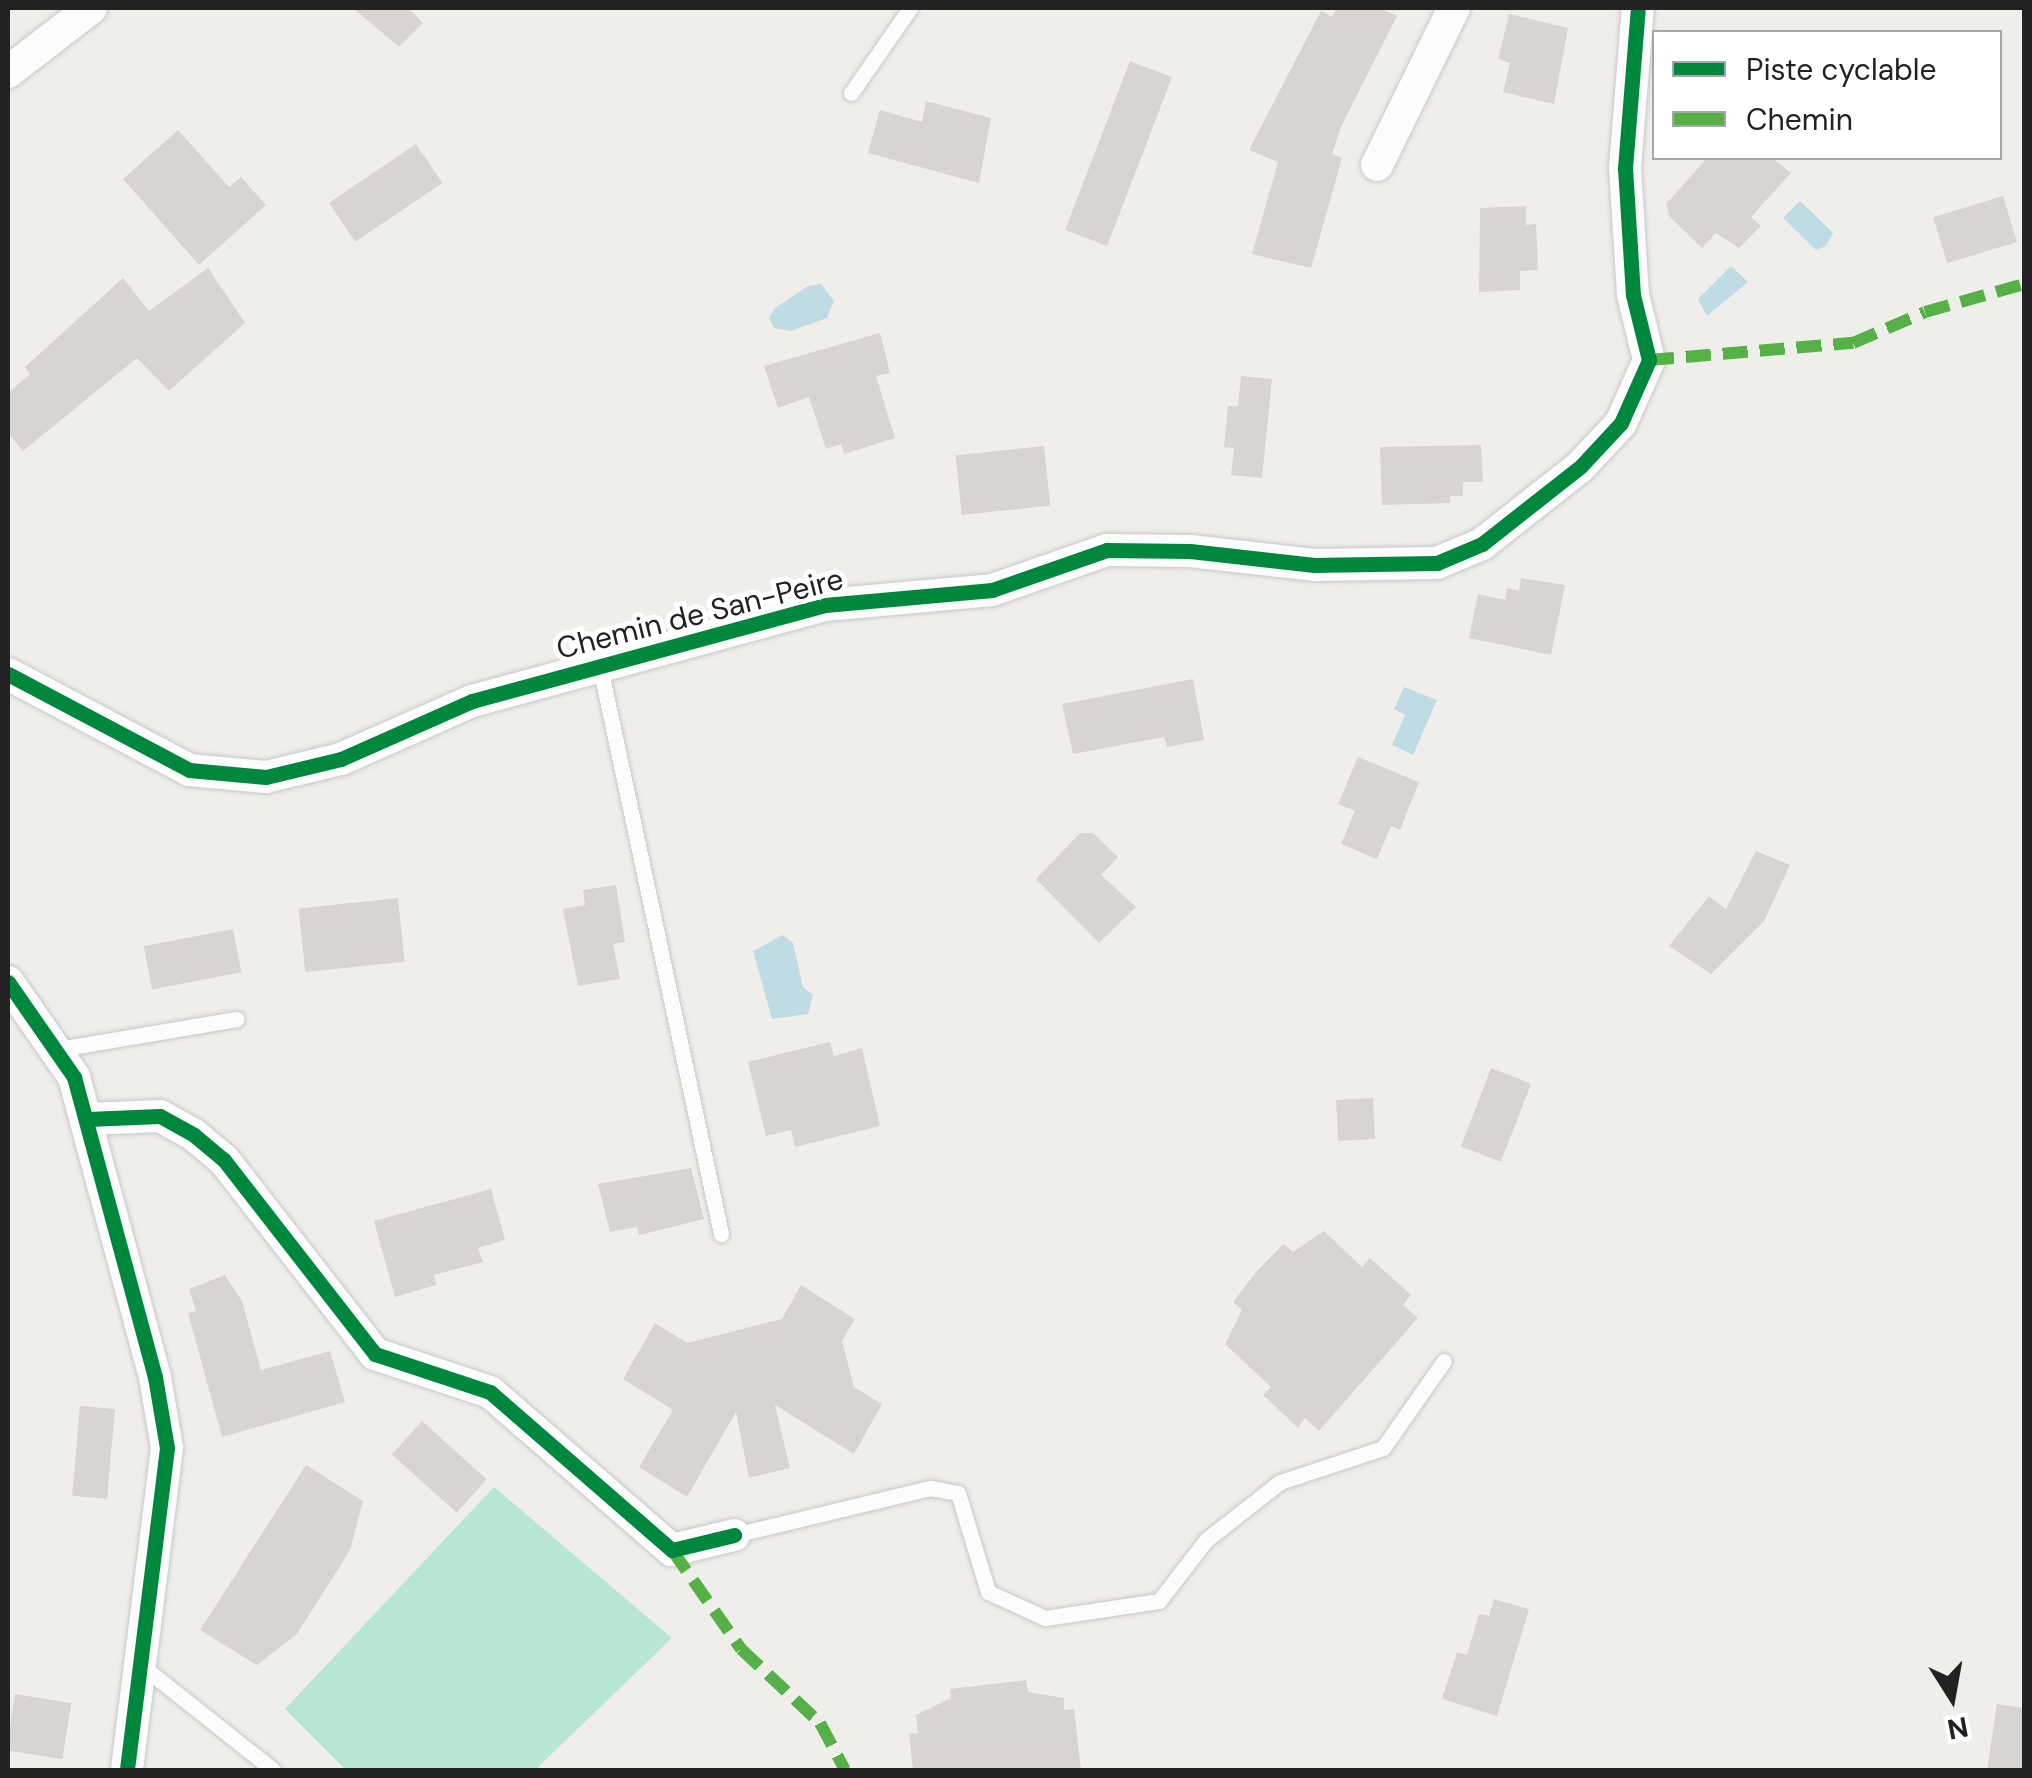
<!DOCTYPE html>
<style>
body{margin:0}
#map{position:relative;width:2032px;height:1778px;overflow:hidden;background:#f0eeeb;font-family:"DM Sans",sans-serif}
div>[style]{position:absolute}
.pitch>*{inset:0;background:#b7e6d2}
.water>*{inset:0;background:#bfdbe3}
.building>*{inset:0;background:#d7d4d2;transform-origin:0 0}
.roads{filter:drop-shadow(0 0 2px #c9c8c7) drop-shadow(0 0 2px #c9c8c7)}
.service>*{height:15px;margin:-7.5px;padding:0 7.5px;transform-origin:7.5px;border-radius:7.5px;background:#fdfcfc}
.minor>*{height:32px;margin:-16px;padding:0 16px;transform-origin:16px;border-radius:16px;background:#fdfcfc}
.quiet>*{height:12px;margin-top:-6px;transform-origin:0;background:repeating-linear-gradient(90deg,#55b145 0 25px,transparent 0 37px)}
.cycleway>*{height:15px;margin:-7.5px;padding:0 7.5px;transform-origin:7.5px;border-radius:7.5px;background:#00873e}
span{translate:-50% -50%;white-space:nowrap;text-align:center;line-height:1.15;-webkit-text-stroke:10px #fff;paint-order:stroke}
.street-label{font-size:30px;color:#222}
.frame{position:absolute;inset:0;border:10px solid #222;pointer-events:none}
.legend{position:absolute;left:1652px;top:30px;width:350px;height:130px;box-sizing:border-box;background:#fff;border:2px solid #a7a7a7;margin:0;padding:12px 18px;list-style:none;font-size:30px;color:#222}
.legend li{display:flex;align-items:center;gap:20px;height:50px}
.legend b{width:50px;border:2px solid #a7a7a7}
.north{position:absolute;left:1902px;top:1648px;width:100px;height:100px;-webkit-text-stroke:8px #fff;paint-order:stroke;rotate:169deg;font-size:28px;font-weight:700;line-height:40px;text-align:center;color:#222}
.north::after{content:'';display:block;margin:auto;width:35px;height:45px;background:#222;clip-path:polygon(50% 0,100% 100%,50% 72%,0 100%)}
</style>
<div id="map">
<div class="pitch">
<i style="clip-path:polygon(494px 1487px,672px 1638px,535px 1770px,346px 1770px,285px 1709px)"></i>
</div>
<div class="water">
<i style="clip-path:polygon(1800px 201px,1833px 233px,1826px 246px,1816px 250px,1783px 218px)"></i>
<i style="clip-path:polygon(1731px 266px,1748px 282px,1707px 316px,1698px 299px)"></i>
<i style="clip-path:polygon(821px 284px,834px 301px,827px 318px,791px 331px,774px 328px,769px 318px,775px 308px,808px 286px)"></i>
<i style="clip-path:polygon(1404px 687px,1437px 700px,1413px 755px,1392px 745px,1405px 715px,1394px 709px)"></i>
<i style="clip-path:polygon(783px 935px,793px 943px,803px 987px,813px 995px,808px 1014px,772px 1019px,753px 951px)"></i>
</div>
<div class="building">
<i style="clip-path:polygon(353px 8px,408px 8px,423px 23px,399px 47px)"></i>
<i style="clip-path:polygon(1337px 8px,1380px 8px,1397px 16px,1341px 127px,1332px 154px,1342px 158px,1311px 268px,1252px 254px,1278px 162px,1249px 150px,1321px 11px,1332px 17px)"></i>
<i style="clip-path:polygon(1509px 14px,1568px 28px,1554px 104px,1503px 92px,1510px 63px,1498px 59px)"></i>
<i style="left:1130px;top:61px;width:45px;height:181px;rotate:21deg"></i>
<i style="clip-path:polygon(926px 101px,991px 118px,979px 183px,868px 153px,880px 110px,922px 122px)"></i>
<i style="clip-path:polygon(178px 130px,229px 187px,241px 177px,266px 205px,199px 265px,123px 179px)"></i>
<i style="left:416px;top:144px;width:47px;height:105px;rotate:56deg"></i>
<i style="clip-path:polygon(1707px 158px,1772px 158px,1791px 173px,1751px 217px,1761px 226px,1739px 248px,1716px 233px,1702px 248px,1670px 217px,1666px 204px)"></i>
<i style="left:2003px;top:196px;width:48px;height:73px;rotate:73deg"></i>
<i style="clip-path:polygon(1526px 206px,1526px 225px,1536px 224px,1538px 270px,1520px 271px,1520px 290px,1479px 292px,1480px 208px)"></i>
<i style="clip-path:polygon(208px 268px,245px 323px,169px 391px,137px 358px,23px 451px,8px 433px,8px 393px,30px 374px,25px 367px,123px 278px,149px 311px)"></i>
<i style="clip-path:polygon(880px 333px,890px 373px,876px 376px,895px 438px,844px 454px,841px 444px,826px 449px,809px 397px,778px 408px,764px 366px)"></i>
<i style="clip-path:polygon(1241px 376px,1272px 379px,1262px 478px,1231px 475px,1234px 448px,1224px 447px,1228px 406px,1238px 406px)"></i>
<i style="clip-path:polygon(1481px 445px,1483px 482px,1463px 482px,1463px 496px,1450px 496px,1450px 503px,1382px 505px,1380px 447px)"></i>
<i style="left:1044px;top:446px;width:60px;height:89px;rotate:84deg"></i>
<i style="clip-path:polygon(1521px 578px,1565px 585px,1551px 655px,1469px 638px,1478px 594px,1505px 600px,1507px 588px,1519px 591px)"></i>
<i style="clip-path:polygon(1193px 679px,1204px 740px,1167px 747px,1164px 737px,1073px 754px,1062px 704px)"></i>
<i style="clip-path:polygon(1358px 757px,1419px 782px,1400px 830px,1391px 826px,1377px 859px,1341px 844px,1355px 811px,1338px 804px)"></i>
<i style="clip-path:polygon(1080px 833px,1093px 833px,1118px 857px,1101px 875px,1136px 907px,1099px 943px,1036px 879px)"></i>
<i style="clip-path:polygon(1756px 851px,1790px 865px,1764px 921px,1711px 974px,1669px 946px,1709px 896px,1726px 909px)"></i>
<i style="clip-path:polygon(616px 885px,625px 942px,613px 944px,620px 979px,578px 986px,563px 909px,585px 905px,583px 890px)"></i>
<i style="left:398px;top:898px;width:64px;height:100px;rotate:84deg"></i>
<i style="left:233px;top:929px;width:44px;height:91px;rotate:79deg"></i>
<i style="clip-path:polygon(830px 1042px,834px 1056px,862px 1048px,880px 1126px,795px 1147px,791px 1130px,766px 1136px,748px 1062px)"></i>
<i style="left:1491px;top:1068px;width:43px;height:84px;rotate:21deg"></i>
<i style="left:1373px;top:1098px;width:41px;height:37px;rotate:87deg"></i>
<i style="clip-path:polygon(691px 1168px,704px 1219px,639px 1235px,637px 1227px,610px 1232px,598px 1184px)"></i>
<i style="clip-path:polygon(491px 1189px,505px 1240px,478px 1248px,483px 1262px,434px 1275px,436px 1285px,395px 1297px,374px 1221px)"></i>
<i style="clip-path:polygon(1324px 1231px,1362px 1267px,1370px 1258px,1411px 1295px,1403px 1305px,1418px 1318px,1319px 1431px,1305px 1418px,1298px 1428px,1263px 1395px,1271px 1387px,1225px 1344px,1242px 1310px,1233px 1302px,1257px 1271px,1283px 1244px,1293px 1252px)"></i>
<i style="clip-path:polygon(225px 1275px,242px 1301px,261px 1370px,330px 1351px,345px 1402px,222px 1437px,188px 1313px,196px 1311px,189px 1289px)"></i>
<i style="clip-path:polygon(801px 1285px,855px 1319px,842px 1341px,854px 1387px,882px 1404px,854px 1454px,775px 1405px,790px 1468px,749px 1478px,736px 1412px,687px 1497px,639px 1467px,673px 1410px,623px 1379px,655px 1323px,687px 1343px,782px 1319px)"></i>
<i style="left:80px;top:1406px;width:35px;height:90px;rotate:5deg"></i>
<i style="left:422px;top:1421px;width:87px;height:45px;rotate:42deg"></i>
<i style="clip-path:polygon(306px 1465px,363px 1501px,350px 1550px,297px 1634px,257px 1665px,200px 1630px)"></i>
<i style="clip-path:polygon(1494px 1599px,1529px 1609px,1497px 1716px,1442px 1699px,1457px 1652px,1467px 1655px,1479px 1614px,1489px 1616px)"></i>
<i style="clip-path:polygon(1026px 1680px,1028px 1692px,1064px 1698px,1064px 1710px,1074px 1709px,1081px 1770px,913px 1770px,909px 1734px,918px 1733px,916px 1715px,951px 1698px,950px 1689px)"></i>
<i style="left:15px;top:1694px;width:57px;height:57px;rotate:9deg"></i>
<i style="clip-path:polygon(1997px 1704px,2024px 1708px,2024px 1770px,1987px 1770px)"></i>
</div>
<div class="roads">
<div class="service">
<i style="left:851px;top:93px;width:103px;rotate:-55.2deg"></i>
<i style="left:600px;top:667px;width:580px;rotate:77.95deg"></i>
<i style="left:59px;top:1049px;width:180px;rotate:-9.6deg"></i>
<i style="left:734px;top:1535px;width:202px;rotate:-13.5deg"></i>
<i style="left:930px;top:1488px;width:28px;rotate:10deg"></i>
<i style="left:958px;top:1493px;width:103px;rotate:73.1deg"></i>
<i style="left:988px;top:1592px;width:63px;rotate:24.5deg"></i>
<i style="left:1045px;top:1618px;width:115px;rotate:-8.5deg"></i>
<i style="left:1159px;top:1601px;width:77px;rotate:-52.4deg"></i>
<i style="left:1206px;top:1540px;width:94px;rotate:-38.1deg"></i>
<i style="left:1280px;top:1482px;width:108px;rotate:-18.3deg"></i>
<i style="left:1383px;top:1448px;width:106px;rotate:-55deg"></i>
<i style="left:142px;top:1666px;width:167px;rotate:38.4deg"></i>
</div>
<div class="minor">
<i style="left:8px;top:72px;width:105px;rotate:-37.6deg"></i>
<i style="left:1377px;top:165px;width:175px;rotate:-63.9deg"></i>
<i style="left:8px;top:674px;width:205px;rotate:27.9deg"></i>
<i style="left:189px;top:770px;width:77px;rotate:5.2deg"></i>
<i style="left:266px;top:777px;width:77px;rotate:-13.5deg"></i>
<i style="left:341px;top:759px;width:143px;rotate:-23.9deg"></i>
<i style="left:472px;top:701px;width:366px;rotate:-15.2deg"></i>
<i style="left:825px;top:605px;width:168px;rotate:-5.1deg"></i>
<i style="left:992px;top:590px;width:122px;rotate:-19.2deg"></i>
<i style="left:1107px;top:550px;width:83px;rotate:0.7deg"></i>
<i style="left:1190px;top:551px;width:125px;rotate:6.4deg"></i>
<i style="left:1314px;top:565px;width:123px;rotate:-0.9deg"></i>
<i style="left:1437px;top:563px;width:49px;rotate:-22.9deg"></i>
<i style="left:1482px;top:544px;width:126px;rotate:-38.2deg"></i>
<i style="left:1581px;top:466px;width:59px;rotate:-47.1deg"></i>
<i style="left:1621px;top:423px;width:69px;rotate:-66deg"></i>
<i style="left:1649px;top:360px;width:67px;rotate:-103.8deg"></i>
<i style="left:1633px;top:295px;width:127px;rotate:-93.6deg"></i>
<i style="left:1625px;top:168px;width:161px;rotate:-85.4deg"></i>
<i style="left:8px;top:982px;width:116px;rotate:55.2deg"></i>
<i style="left:74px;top:1077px;width:311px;rotate:74.9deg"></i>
<i style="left:155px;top:1377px;width:72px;rotate:80.4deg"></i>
<i style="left:167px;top:1448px;width:324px;rotate:97.1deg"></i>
<i style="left:87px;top:1119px;width:73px;rotate:-2.4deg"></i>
<i style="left:160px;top:1116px;width:39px;rotate:29deg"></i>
<i style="left:194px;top:1135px;width:39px;rotate:40deg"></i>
<i style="left:224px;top:1160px;width:246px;rotate:52.1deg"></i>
<i style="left:375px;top:1354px;width:121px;rotate:18.3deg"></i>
<i style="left:490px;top:1392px;width:241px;rotate:41deg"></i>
<i style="left:672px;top:1550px;width:64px;rotate:-13.6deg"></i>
</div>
</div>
<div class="quiet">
<i style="left:1649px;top:360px;width:205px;rotate:-4.8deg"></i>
<i style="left:1853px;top:343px;width:78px;rotate:-23.3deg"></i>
<i style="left:1925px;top:312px;width:103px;rotate:-15.8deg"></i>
<i style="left:672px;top:1550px;width:121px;rotate:55.1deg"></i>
<i style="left:741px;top:1649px;width:108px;rotate:43.1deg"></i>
<i style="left:820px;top:1723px;width:53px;rotate:62deg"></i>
</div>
<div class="cycleway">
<i style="left:8px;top:674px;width:205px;rotate:27.9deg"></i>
<i style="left:189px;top:770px;width:77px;rotate:5.2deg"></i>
<i style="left:266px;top:777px;width:77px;rotate:-13.5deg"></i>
<i style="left:341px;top:759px;width:143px;rotate:-23.9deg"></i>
<i style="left:472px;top:701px;width:366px;rotate:-15.2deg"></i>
<i style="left:825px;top:605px;width:168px;rotate:-5.1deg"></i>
<i style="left:992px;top:590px;width:122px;rotate:-19.2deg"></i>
<i style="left:1107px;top:550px;width:83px;rotate:0.7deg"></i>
<i style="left:1190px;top:551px;width:125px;rotate:6.4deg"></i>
<i style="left:1314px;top:565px;width:123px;rotate:-0.9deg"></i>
<i style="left:1437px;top:563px;width:49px;rotate:-22.9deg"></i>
<i style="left:1482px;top:544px;width:126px;rotate:-38.2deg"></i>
<i style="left:1581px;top:466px;width:59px;rotate:-47.1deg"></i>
<i style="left:1621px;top:423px;width:69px;rotate:-66deg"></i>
<i style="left:1649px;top:360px;width:67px;rotate:-103.8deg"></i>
<i style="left:1633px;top:295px;width:127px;rotate:-93.6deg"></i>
<i style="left:1625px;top:168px;width:161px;rotate:-85.4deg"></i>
<i style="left:8px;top:982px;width:116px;rotate:55.2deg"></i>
<i style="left:74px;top:1077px;width:311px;rotate:74.9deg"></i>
<i style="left:155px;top:1377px;width:72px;rotate:80.4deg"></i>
<i style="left:167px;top:1448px;width:324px;rotate:97.1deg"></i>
<i style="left:87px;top:1119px;width:73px;rotate:-2.4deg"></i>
<i style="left:160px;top:1116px;width:39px;rotate:29deg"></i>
<i style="left:194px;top:1135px;width:39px;rotate:40deg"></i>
<i style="left:224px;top:1160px;width:246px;rotate:52.1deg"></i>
<i style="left:375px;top:1354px;width:121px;rotate:18.3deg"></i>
<i style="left:490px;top:1392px;width:241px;rotate:41deg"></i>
<i style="left:672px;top:1550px;width:64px;rotate:-13.6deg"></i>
</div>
<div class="street-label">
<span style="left:700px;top:614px;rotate:-14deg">Chemin de San-Peire</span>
</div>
<div class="frame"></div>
<ul class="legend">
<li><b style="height:12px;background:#00873e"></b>Piste cyclable</li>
<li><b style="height:12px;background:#55b145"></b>Chemin</li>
</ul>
<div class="north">N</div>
</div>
